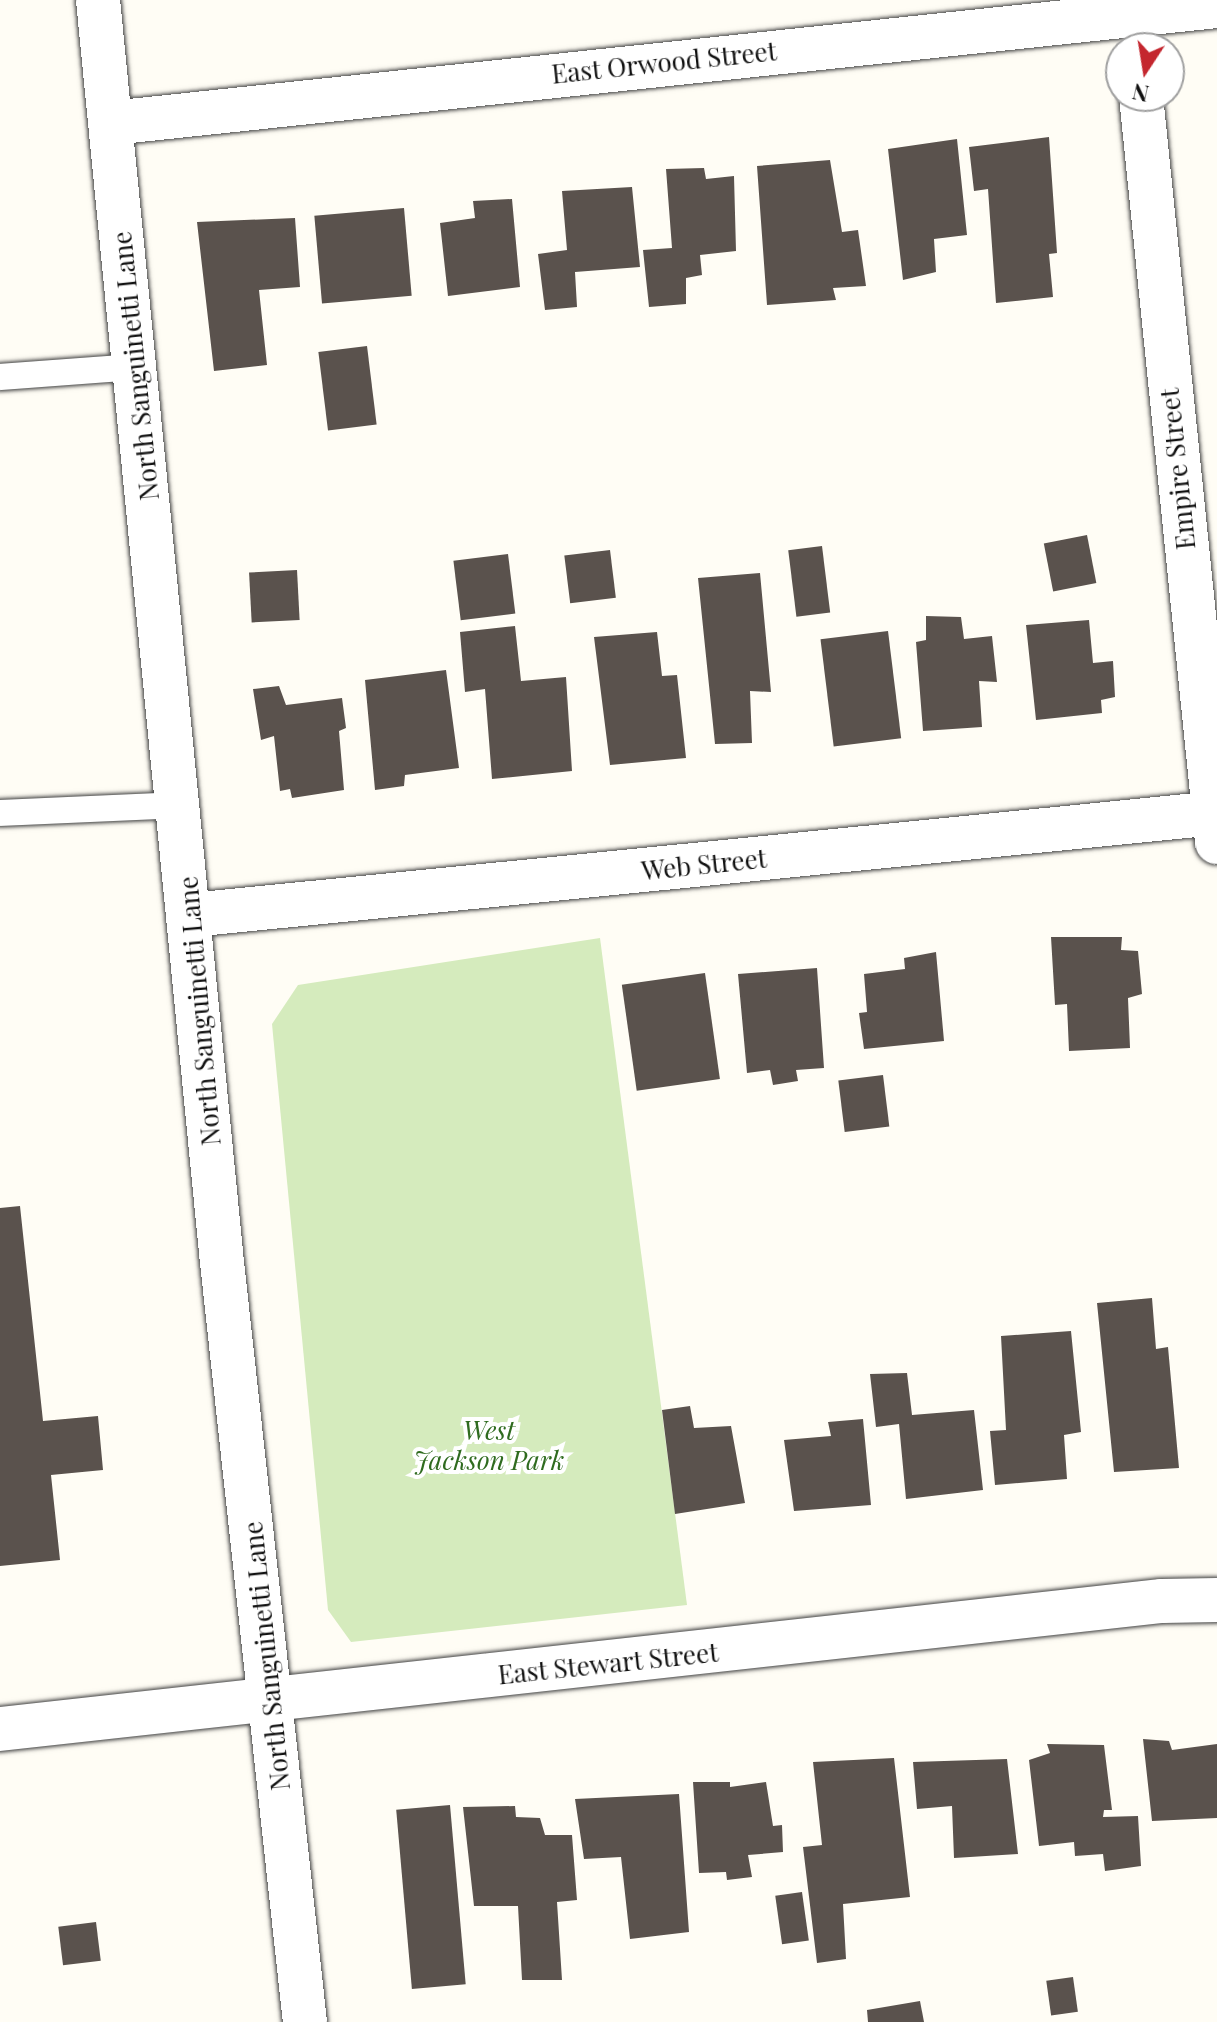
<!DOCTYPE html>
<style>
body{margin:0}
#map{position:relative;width:1217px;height:2022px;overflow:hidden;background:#fffdf5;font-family:"Playfair Display",serif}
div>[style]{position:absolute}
.green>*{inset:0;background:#d5ebbd}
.building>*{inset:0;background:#5a524d;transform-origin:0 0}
.roads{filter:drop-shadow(0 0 2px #444) drop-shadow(0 0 2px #444)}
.service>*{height:26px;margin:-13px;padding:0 13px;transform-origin:13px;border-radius:13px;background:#fff}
.minor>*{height:44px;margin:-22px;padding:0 22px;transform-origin:22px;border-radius:22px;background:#fff}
.tertiary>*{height:44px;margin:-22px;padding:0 22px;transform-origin:22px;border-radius:22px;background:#fff}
span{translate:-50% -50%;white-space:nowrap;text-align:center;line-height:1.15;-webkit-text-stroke:8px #fff;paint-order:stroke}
.street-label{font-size:26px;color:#111}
.park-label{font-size:26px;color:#2f6b1f;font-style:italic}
.north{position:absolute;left:1105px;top:32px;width:80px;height:80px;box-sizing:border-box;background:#fff;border:2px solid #a0a0a0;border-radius:50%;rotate:192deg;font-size:22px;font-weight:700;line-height:32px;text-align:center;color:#111}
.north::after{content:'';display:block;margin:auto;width:28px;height:36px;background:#c4262e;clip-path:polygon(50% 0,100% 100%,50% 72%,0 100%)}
</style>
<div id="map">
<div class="green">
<i style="clip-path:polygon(600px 938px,687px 1605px,351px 1642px,328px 1610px,272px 1024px,298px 985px)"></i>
</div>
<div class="building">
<i style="clip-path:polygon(1049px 137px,1057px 253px,1049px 254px,1053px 297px,996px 303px,988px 189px,974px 191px,969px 147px)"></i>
<i style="clip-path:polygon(957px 139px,967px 235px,934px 239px,936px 272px,903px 280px,888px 149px)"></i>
<i style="clip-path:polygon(830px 160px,842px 232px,858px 230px,866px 286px,833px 288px,836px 300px,767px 305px,757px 166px)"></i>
<i style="clip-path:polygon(704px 168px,706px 179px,734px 176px,736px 251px,700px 255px,702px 275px,686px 278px,686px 304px,649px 307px,643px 250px,672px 248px,666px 169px)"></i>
<i style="clip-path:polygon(632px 187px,640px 267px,575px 272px,577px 307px,545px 310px,538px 254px,567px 250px,562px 191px)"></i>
<i style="clip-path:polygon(512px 199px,520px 287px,448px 296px,440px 223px,475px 218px,473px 201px)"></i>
<i style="left:404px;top:208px;width:88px;height:90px;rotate:85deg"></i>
<i style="clip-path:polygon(295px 218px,300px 287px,259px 290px,267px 365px,214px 371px,197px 222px)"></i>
<i style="left:367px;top:346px;width:79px;height:49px;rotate:83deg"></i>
<i style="left:1087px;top:535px;width:49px;height:44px;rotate:79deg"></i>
<i style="left:822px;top:546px;width:67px;height:34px;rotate:83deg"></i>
<i style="left:610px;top:550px;width:48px;height:46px;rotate:83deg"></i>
<i style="left:508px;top:554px;width:60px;height:55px;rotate:83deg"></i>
<i style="left:297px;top:570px;width:50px;height:48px;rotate:87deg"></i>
<i style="clip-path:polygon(760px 573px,771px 692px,750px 691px,752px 743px,715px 744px,698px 578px)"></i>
<i style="clip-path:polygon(926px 616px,961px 617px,964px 639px,992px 636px,997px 682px,979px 681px,982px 727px,923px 731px,916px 642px,926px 640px)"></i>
<i style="clip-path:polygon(1089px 620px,1093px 663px,1113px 661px,1115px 697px,1101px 700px,1102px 713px,1036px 720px,1026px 625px)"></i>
<i style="clip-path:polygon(515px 626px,521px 681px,566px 677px,572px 771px,492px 779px,485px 689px,465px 692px,460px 632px)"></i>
<i style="left:888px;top:631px;width:108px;height:68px;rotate:83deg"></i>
<i style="clip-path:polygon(657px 632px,662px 676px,677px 675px,686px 758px,610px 765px,594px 637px)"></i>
<i style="clip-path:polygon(446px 670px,459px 768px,405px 775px,404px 786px,375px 790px,365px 680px)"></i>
<i style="clip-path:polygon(279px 686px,286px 705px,342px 698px,346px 728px,339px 731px,344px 790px,292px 798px,290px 789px,280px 791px,274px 736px,261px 740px,253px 689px)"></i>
<i style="clip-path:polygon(1051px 937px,1122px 937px,1121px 950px,1138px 951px,1142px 994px,1128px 998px,1130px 1048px,1069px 1051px,1067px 1004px,1055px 1005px)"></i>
<i style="clip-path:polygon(936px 952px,944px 1041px,864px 1049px,859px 1013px,867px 1012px,864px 974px,905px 969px,904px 958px)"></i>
<i style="clip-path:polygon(817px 968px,824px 1068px,796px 1070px,798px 1081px,773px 1085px,770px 1070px,747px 1073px,738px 974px)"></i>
<i style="left:705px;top:973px;width:107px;height:84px;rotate:82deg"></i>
<i style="left:883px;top:1075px;width:52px;height:45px;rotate:83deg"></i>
<i style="clip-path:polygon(20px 1206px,43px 1421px,98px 1416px,103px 1470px,51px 1475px,60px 1560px,0 1566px,0 1208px)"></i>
<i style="clip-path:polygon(1152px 1298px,1156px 1349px,1168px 1347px,1179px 1468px,1114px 1472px,1097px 1303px)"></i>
<i style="clip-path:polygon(1071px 1331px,1081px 1432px,1064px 1435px,1067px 1479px,995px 1485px,990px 1431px,1006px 1430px,1001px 1336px)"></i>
<i style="clip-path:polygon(907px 1373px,912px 1415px,974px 1410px,983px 1490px,906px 1499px,899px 1424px,876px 1427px,870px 1374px)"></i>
<i style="clip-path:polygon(690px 1406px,694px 1428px,731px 1426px,745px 1503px,675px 1514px,662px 1410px)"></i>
<i style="clip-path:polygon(863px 1419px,871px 1505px,794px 1511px,784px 1440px,831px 1436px,828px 1422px)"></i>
<i style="clip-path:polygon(1143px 1739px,1169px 1741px,1172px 1750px,1217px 1744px,1217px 1818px,1152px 1821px)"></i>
<i style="clip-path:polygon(1047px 1744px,1104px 1745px,1112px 1810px,1104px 1810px,1103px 1817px,1138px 1816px,1141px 1866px,1105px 1871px,1103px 1854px,1075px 1856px,1074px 1842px,1039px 1846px,1029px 1760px,1050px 1753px)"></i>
<i style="clip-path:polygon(894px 1758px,910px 1897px,843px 1904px,846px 1959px,817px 1963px,803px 1847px,822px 1845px,813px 1762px)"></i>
<i style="clip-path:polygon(1007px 1759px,1018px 1854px,954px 1858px,952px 1806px,917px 1809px,913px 1762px)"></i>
<i style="clip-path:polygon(693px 1782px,730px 1782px,730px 1787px,766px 1782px,773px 1826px,782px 1825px,783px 1852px,748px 1855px,752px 1877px,727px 1880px,726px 1872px,699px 1873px)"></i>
<i style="clip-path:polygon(679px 1794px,689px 1932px,630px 1939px,621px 1857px,584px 1859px,575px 1799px)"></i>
<i style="left:450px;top:1805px;width:180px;height:54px;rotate:85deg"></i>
<i style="clip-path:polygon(515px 1806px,516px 1817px,540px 1818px,545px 1835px,572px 1835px,577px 1900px,557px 1902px,562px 1980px,522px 1980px,518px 1906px,474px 1906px,463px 1807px)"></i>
<i style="left:802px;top:1892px;width:49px;height:27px;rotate:82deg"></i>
<i style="left:96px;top:1922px;width:39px;height:38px;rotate:83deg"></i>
<i style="left:1073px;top:1977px;width:35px;height:27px;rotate:82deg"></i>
<i style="clip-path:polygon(920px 2001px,924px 2022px,868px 2022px,867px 2010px)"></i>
</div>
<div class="roads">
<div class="service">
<i style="left:0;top:377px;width:136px;rotate:-4.2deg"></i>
<i style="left:0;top:813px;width:180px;rotate:-2.5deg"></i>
</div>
<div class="minor">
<i style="left:1141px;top:96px;width:750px;rotate:84.18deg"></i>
<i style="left:111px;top:123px;width:1112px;rotate:-6.04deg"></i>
<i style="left:191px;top:915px;width:1031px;rotate:-5.68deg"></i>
<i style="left:0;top:1729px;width:1169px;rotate:-6.29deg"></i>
<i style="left:1162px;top:1601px;width:55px;rotate:-1deg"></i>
</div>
<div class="tertiary">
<i style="left:98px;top:0;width:1259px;rotate:84.39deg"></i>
<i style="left:221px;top:1253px;width:774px;rotate:83.77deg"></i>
</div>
</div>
<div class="street-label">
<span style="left:664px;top:62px;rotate:-6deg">East Orwood Street</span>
<span style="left:135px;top:366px;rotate:-96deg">North Sanguinetti Lane</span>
<span style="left:1177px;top:469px;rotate:-96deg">Empire Street</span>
<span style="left:704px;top:864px;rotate:-6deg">Web Street</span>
<span style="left:199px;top:1011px;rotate:-95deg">North Sanguinetti Lane</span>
<span style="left:266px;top:1656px;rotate:-96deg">North Sanguinetti Lane</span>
<span style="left:608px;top:1663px;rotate:-6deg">East Stewart Street</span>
</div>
<div class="park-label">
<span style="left:489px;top:1445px">West<br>Jackson Park</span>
</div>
<div class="north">N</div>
</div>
